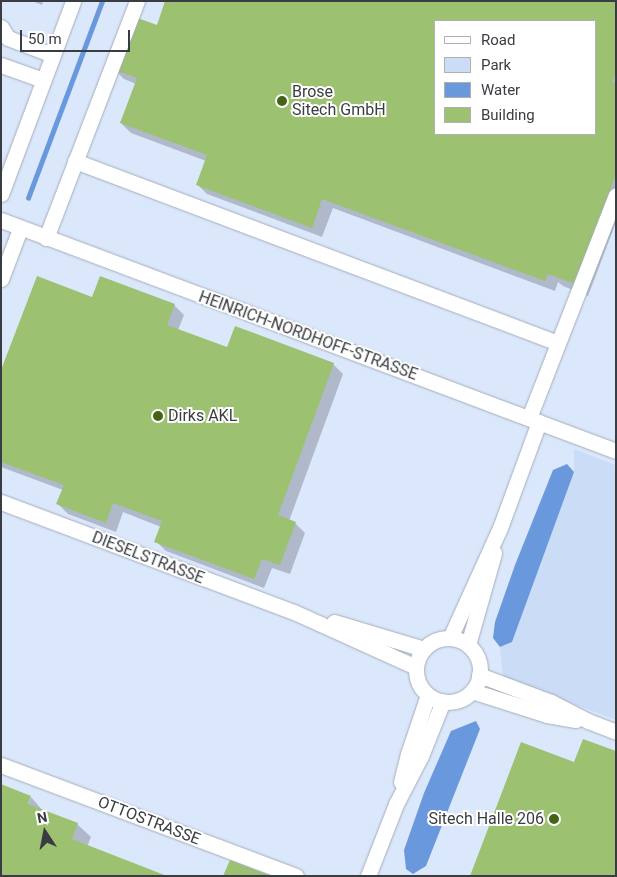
<!DOCTYPE html>
<style>
body{margin:0}
#map{position:relative;width:617px;height:877px;overflow:hidden;background:#e9f2ff;font-family:Roboto,sans-serif}
div>[style]{position:absolute}
.built>*{inset:0;background:#dbe8fc}
.green>*{inset:0;background:#cadcf6}
.water>*{inset:0;background:#6998dd}
.shadow>*{inset:0;background:#0003}
.stream>*{height:4.5px;margin:-2.25px;padding:0 2.25px;transform-origin:2.25px;border-radius:2.25px;background:#6998dd}
.building>*{inset:0;background:#9cc170}
.roads{filter:drop-shadow(0 0 1px #a5adba) drop-shadow(0 0 1px #a5adba)}
.minor>*{height:15px;margin:-7.5px;padding:0 7.5px;transform-origin:7.5px;border-radius:7.5px;background:#fff}
.minor>.ring{margin:-7.5px;padding:0;box-sizing:content-box;background:none;border:15px solid #fff;border-radius:50%}
.dots>*{width:14px;height:14px;translate:-50% -50%;box-sizing:border-box;border:2px solid #fff;border-radius:50%}
span{translate:-50% -50%;white-space:nowrap;text-align:center;line-height:1.15;-webkit-text-stroke:4px #fff;paint-order:stroke}
.poi-label{font-size:16px;color:#393c41}
.left{translate:0 -50%;text-align:left}
.right{translate:-100% -50%;text-align:right}
.street-label{font-size:16px;color:#393c41}
.frame{position:absolute;inset:0;border:2px solid #393c41;pointer-events:none}
.legend{position:absolute;left:434px;top:20px;width:162px;height:115px;box-sizing:border-box;background:#fff;border:1px solid #b0b1b3;margin:0;padding:6px 9px;list-style:none;font-size:15px;color:#393c41}
.legend li{display:flex;align-items:center;gap:10px;height:25px}
.legend b{width:25px;border:1px solid #b0b1b3}
.north{position:absolute;left:20px;top:807px;width:50px;height:50px;-webkit-text-stroke:4px #fff;paint-order:stroke;rotate:349deg;font-size:14px;font-weight:700;line-height:20px;text-align:center;color:#393c41}
.north::after{content:'';display:block;margin:auto;width:18px;height:22px;background:#393c41;clip-path:polygon(50% 0,100% 100%,50% 72%,0 100%)}
.scale{position:absolute;left:20px;top:30px;width:110px;height:22px;box-sizing:border-box;border:2px solid #393c41;border-top:0;padding-left:6px;font-size:15px;line-height:18px;white-space:nowrap;color:#393c41;-webkit-text-stroke:4px #fff;paint-order:stroke}
</style>
<div id="map">
<div class="built">
<i style="clip-path:polygon(evenodd,1px 1px,616px 1px,616px 876px,1px 876px,1px 1px,436px 21px,596px 21px,596px 134px,436px 134px,436px 21px)"></i>
</div>
<div class="green">
<i style="clip-path:polygon(574px 449px,616px 465px,616px 720px,503px 677px,500px 647px,512px 642px,574px 472px)"></i>
</div>
<div class="water">
<i style="clip-path:polygon(567px 464px,574px 472px,512px 642px,500px 647px,493px 638px,495px 622px,515px 565px,553px 470px)"></i>
<i style="clip-path:polygon(476px 721px,480px 729px,426px 866px,413px 874px,406px 869px,404px 850px,424px 793px,451px 731px)"></i>
</div>
<div class="shadow">
<i style="clip-path:polygon(32px 1px,43px 1px,42px 5px)"></i>
<i style="clip-path:polygon(evenodd,616px 1px,616px 222px,588px 296px,563px 286px,558px 282px,555px 291px,333px 208px,322px 237px,207px 194px,197px 184px,206px 161px,131px 133px,121px 123px,136px 84px,124px 79px,114px 69px,157px 27px,616px 1px,436px 21px,596px 21px,596px 134px,436px 134px,436px 21px)"></i>
<i style="clip-path:polygon(93px 298px,174px 305px,184px 315px,178px 330px,228px 349px,333px 364px,343px 374px,289px 521px,295px 523px,305px 533px,290px 574px,272px 568px,264px 588px,166px 551px,156px 541px,161px 527px,123px 512px,116px 532px,68px 514px,58px 504px,63px 490px,1px 467px,1px 373px)"></i>
<i style="clip-path:polygon(31px 797px,43px 811px,77px 824px,91px 837px,87px 847px,1px 876px)"></i>
</div>
<div class="stream">
<i style="left:28px;top:198px;width:210px;rotate:-69.4deg"></i>
</div>
<div class="building">
<i style="clip-path:polygon(evenodd,165px 1px,616px 1px,616px 73px,612px 82px,616px 83px,616px 174px,575px 284px,548px 274px,545px 281px,322px 199px,312px 228px,196px 185px,207px 155px,120px 123px,137px 78px,112px 69px,132px 16px,157px 25px,165px 1px,436px 21px,596px 21px,596px 134px,436px 134px,436px 21px)"></i>
<i style="clip-path:polygon(37px 276px,92px 297px,100px 276px,175px 304px,167px 325px,227px 347px,235px 326px,334px 363px,278px 515px,296px 522px,280px 565px,262px 559px,254px 579px,154px 542px,162px 521px,113px 503px,106px 523px,56px 504px,64px 485px,1px 462px,1px 370px)"></i>
<i style="clip-path:polygon(583px 739px,616px 751px,616px 876px,470px 876px,521px 742px,574px 762px)"></i>
<i style="clip-path:polygon(1px 784px,31px 796px,28px 804px,78px 823px,72px 839px,167px 876px,1px 876px)"></i>
<i style="clip-path:polygon(230px 860px,272px 876px,223px 876px)"></i>
</div>
<div class="roads">
<div class="minor">
<i style="left:1px;top:27px;width:13px;rotate:58deg"></i>
<i style="left:8px;top:38px;width:48px;rotate:20.7deg"></i>
<i style="left:1px;top:65px;width:45px;rotate:19.7deg"></i>
<i style="left:75px;top:161px;width:516px;rotate:20.65deg"></i>
<i style="left:1px;top:194px;width:206px;rotate:-69.5deg"></i>
<i style="left:1px;top:220px;width:657px;rotate:20.59deg"></i>
<i style="left:46px;top:238px;width:254px;rotate:-69deg"></i>
<i style="left:1px;top:279px;width:53px;rotate:-69.2deg"></i>
<i style="left:529px;top:418px;width:239px;rotate:-68.7deg"></i>
<i style="left:1px;top:502px;width:313px;rotate:20.6deg"></i>
<i style="left:294px;top:612px;width:134px;rotate:24.3deg"></i>
<i style="left:334px;top:622px;width:94px;rotate:16.7deg"></i>
<i style="left:450px;top:638px;width:121px;rotate:-65.6deg"></i>
<i style="left:500px;top:528px;width:113px;rotate:-69.8deg"></i>
<i class="ring" style="left:416px;top:638px;width:49px;height:49px"></i>
<i style="left:468px;top:645px;width:96px;rotate:-74.2deg"></i>
<i style="left:479px;top:675px;width:77px;rotate:20.6deg"></i>
<i style="left:551px;top:702px;width:42px;rotate:27.2deg"></i>
<i style="left:588px;top:721px;width:30px;rotate:21deg"></i>
<i style="left:472px;top:691px;width:79px;rotate:17.7deg"></i>
<i style="left:547px;top:715px;width:29px;rotate:10deg"></i>
<i style="left:1px;top:765px;width:315px;rotate:20.6deg"></i>
<i style="left:401px;top:782px;width:29px;rotate:-76deg"></i>
<i style="left:408px;top:754px;width:62px;rotate:-71.3deg"></i>
<i style="left:368px;top:876px;width:77px;rotate:-68.7deg"></i>
<i style="left:396px;top:804px;width:54px;rotate:-62.5deg"></i>
<i style="left:421px;top:756px;width:59px;rotate:-68.2deg"></i>
</div>
</div>
<div class="dots">
<i style="left:282px;top:101px;background:#456316"></i>
<i style="left:158px;top:416px;background:#456316"></i>
<i style="left:554px;top:819px;background:#456316"></i>
</div>
<div class="poi-label">
<span class="left" style="left:292px;top:101px">Brose<br>Sitech GmbH</span>
<span class="left" style="left:168px;top:416px">Dirks AKL</span>
<span class="right" style="left:544px;top:819px">Sitech Halle 206</span>
</div>
<div class="street-label">
<span style="left:308px;top:336px;rotate:20deg">HEINRICH-NORDHOFF-STRASSE</span>
<span style="left:148px;top:558px;rotate:21deg">DIESELSTRASSE</span>
<span style="left:149px;top:821px;rotate:21deg">OTTOSTRASSE</span>
</div>
<div class="frame"></div>
<ul class="legend">
<li><b style="height:6px;background:#fff"></b>Road</li>
<li><b style="height:14px;background:#cadcf6"></b>Park</li>
<li><b style="height:14px;background:#6998dd"></b>Water</li>
<li><b style="height:14px;background:#9cc170"></b>Building</li>
</ul>
<div class="north">N</div>
<div class="scale">50 m</div>
</div>
